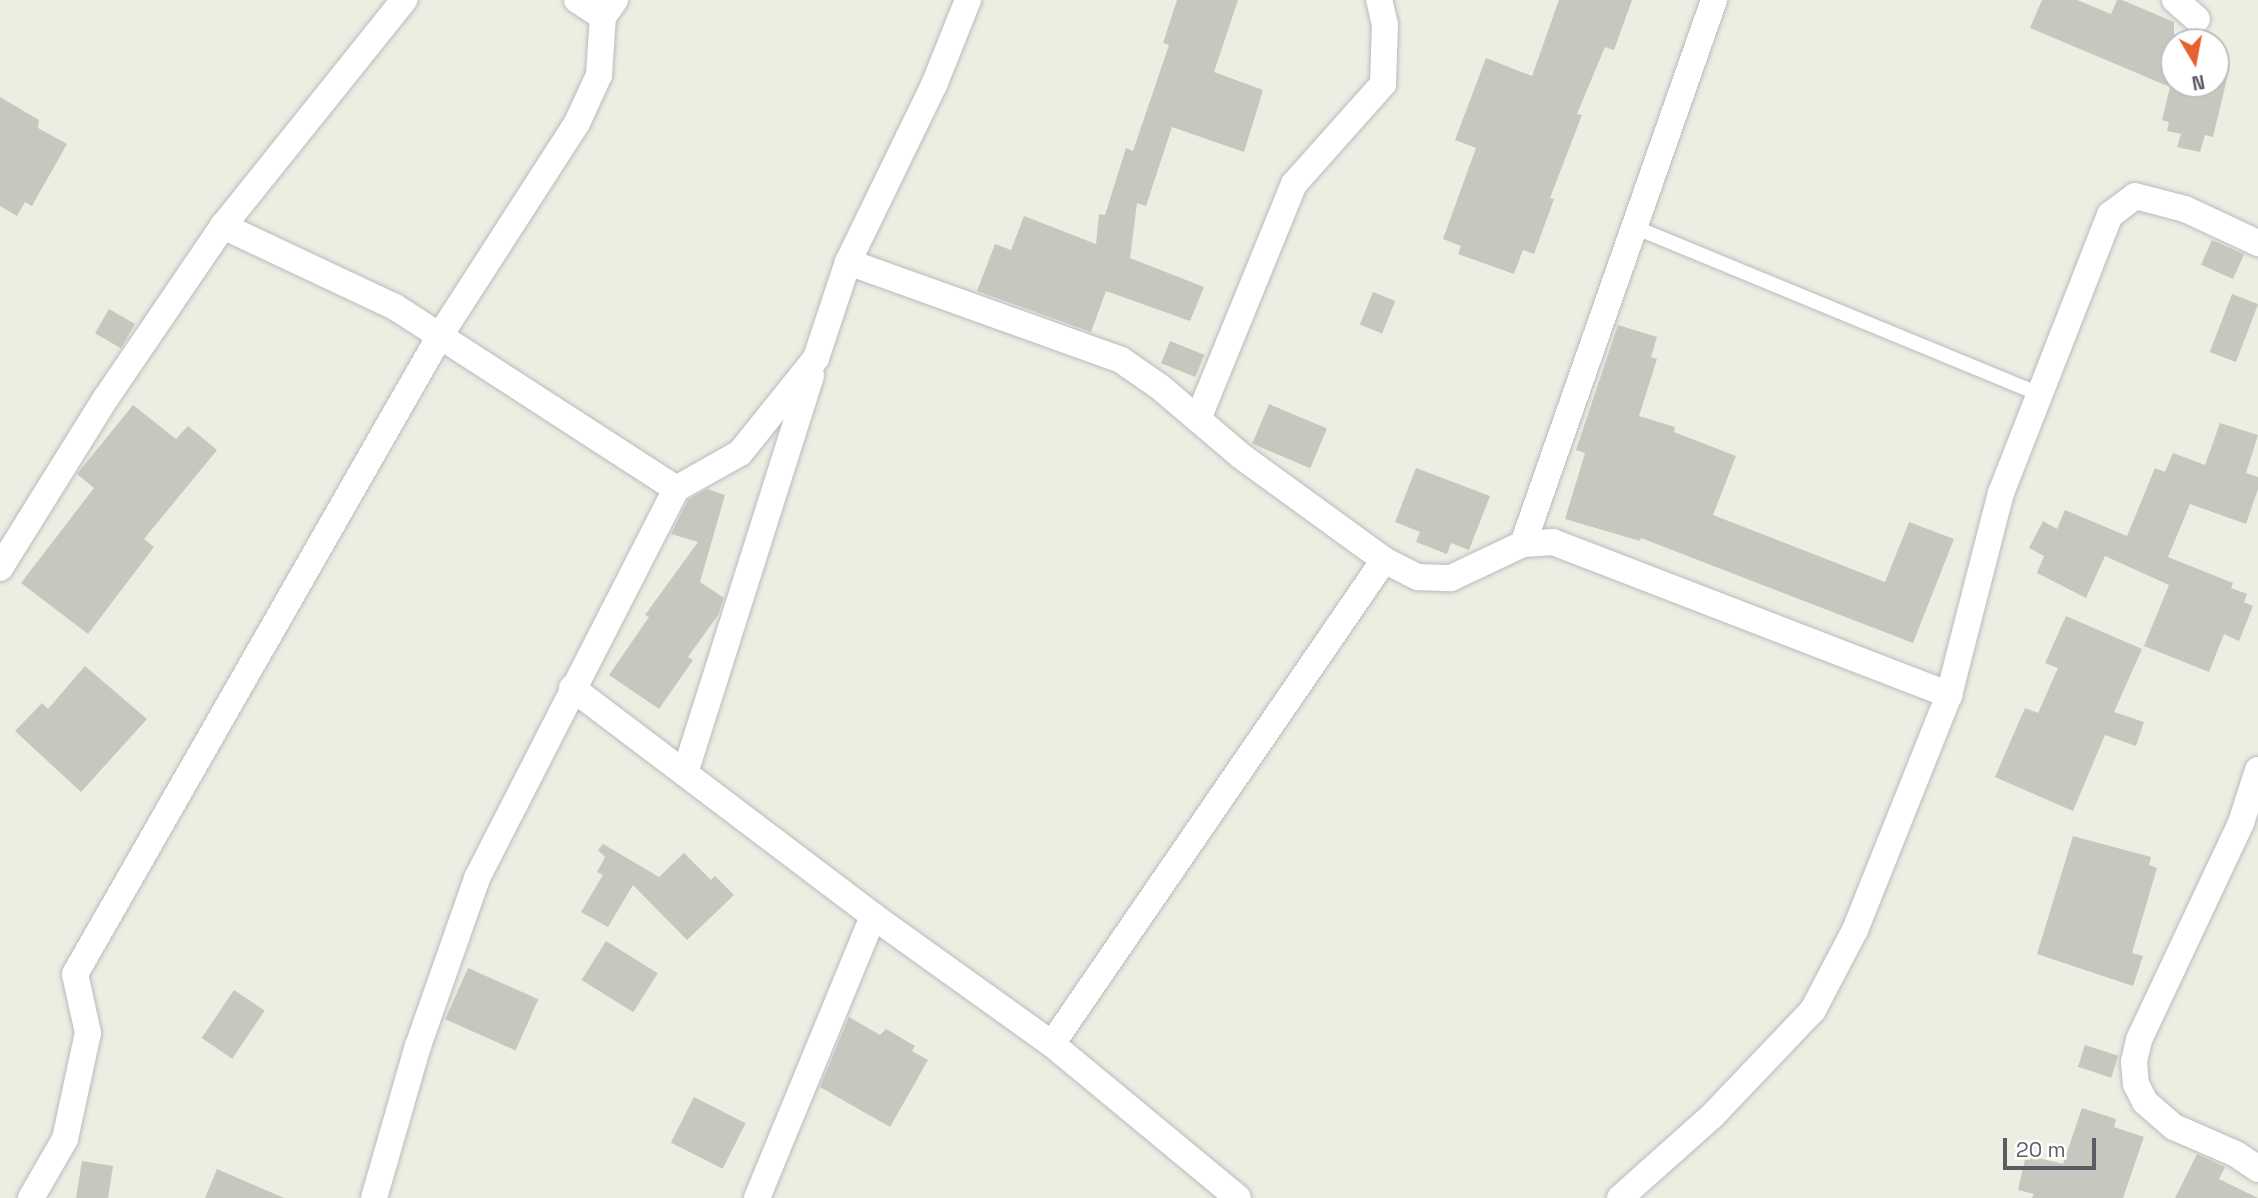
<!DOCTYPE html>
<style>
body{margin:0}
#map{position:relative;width:2258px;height:1198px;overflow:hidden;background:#edede2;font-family:"Space Grotesk",sans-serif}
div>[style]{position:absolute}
.building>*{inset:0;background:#c8c7bf;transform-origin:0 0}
.roads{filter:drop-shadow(0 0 2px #babac1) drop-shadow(0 0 2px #babac1)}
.lane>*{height:14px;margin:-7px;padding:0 7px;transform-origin:7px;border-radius:7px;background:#fff}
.street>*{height:26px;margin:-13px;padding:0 13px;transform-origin:13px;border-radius:13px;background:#fff}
span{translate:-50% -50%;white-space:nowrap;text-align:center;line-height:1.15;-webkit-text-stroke:7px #fff;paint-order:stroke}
.north{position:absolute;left:2160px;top:28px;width:70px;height:70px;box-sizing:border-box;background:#fff;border:2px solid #bdbec1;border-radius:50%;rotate:170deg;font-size:19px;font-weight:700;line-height:28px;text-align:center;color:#5a5c63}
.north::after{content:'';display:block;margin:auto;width:24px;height:32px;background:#e7612e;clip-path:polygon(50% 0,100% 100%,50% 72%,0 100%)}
.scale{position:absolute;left:2003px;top:1138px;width:93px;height:32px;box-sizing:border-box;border:4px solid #5a5c63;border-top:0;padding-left:9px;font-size:21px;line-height:24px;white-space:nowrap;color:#5a5c63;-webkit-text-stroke:5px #fff;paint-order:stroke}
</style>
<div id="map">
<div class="building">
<i style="clip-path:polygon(1177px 0,1238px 0,1214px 72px,1263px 90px,1244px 152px,1172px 127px,1146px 206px,1137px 203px,1130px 258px,1204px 287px,1190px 321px,1106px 291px,1091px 332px,977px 291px,995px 244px,1011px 250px,1024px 216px,1096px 244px,1099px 214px,1105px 215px,1126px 148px,1133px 151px,1169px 45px,1163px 43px)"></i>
<i style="clip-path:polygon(1559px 0,1632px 0,1614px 50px,1605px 47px,1577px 114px,1582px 115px,1550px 198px,1554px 199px,1534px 254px,1523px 250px,1514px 274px,1458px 254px,1461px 246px,1443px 239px,1476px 148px,1455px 140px,1486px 58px,1532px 76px)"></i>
<i style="clip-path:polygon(2042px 0,2077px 0,2111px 14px,2117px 0,2122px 0,2174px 22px,2174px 84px,2216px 84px,2216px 67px,2229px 70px,2213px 137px,2205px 135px,2200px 152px,2177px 147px,2181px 134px,2167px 131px,2169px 122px,2162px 120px,2170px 87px,2030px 28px)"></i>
<i style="clip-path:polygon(0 97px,39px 120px,38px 128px,67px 144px,32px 206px,25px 202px,17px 216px,0 206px)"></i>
<i style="left:2212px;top:240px;width:35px;height:27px;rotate:24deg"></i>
<i style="left:1373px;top:292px;width:24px;height:35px;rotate:22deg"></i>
<i style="left:2232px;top:294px;width:28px;height:62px;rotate:21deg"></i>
<i style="left:109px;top:309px;width:30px;height:28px;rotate:30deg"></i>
<i style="clip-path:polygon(1618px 325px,1657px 337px,1651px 357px,1657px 359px,1639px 416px,1675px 427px,1674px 432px,1736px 456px,1713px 515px,1885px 582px,1909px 522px,1954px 539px,1913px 643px,1641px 538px,1640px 541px,1565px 519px,1585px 453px,1576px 450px)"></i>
<i style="left:1170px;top:341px;width:37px;height:24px;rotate:22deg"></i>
<i style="left:1269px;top:404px;width:63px;height:43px;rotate:23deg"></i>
<i style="clip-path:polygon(133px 405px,176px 439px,188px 426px,217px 450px,144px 539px,154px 547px,88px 634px,21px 583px,94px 488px,77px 474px)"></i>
<i style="clip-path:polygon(2220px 423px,2258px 435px,2246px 473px,2258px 477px,2258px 489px,2246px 524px,2190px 504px,2168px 557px,2233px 583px,2231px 588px,2247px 594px,2244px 602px,2253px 606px,2239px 641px,2224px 634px,2209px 672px,2144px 646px,2169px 585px,2105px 556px,2086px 598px,2037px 573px,2044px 556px,2029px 548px,2043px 521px,2057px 529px,2065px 510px,2127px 536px,2155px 468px,2165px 472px,2173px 453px,2205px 465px)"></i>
<i style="clip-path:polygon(1416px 468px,1490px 496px,1469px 550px,1451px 543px,1447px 554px,1416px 542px,1420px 532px,1395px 522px)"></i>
<i style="clip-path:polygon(707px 489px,725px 495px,700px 582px,724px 598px,718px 615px,688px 657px,693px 660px,659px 709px,609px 675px,649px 617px,645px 615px,698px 542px,671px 534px,688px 500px)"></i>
<i style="clip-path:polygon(2066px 616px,2142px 649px,2114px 712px,2144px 722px,2136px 746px,2105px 735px,2073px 811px,1995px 777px,2025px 708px,2038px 713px,2058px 668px,2045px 663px)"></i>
<i style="clip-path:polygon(85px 666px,147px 719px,81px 792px,15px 731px,42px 703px,48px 709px)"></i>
<i style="clip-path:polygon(2073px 836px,2151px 857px,2149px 865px,2157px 868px,2132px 953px,2143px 956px,2133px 986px,2037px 954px)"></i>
<i style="clip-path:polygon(603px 844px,659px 877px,684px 853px,711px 880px,715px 876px,734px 895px,687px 940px,633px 885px,608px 927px,581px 912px,603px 875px,597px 872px,605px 857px,598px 850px)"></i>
<i style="left:606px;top:941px;width:61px;height:46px;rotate:32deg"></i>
<i style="left:468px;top:968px;width:77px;height:56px;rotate:24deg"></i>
<i style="left:234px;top:990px;width:37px;height:58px;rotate:34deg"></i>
<i style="clip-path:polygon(849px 1017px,880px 1035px,886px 1029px,915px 1046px,912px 1051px,928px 1060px,890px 1127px,820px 1087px)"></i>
<i style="left:2085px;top:1045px;width:35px;height:23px;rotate:18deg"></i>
<i style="left:694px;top:1097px;width:58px;height:51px;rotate:27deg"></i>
<i style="clip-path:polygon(2082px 1108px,2116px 1119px,2114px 1127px,2144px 1137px,2123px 1198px,2032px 1198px,2034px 1194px,2018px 1190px,2026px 1155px,2063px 1164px)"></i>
<i style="clip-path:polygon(2197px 1154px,2225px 1167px,2219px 1179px,2258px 1198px,2175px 1198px)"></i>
<i style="clip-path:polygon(82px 1161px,113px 1166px,108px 1198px,76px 1198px)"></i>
<i style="clip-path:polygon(217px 1169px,284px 1198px,205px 1198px)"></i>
</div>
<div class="roads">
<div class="lane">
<i style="left:1634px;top:227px;width:439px;rotate:22.4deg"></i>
</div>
<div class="street">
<i style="left:577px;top:0;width:31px;rotate:33deg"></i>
<i style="left:2175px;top:0;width:29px;rotate:41deg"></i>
<i style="left:223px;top:226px;width:190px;rotate:25.2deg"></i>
<i style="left:395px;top:307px;width:335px;rotate:32.9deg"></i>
<i style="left:848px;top:262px;width:290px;rotate:19.7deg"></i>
<i style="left:1121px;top:360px;width:47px;rotate:34.7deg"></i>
<i style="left:1160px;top:387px;width:106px;rotate:40.4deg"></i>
<i style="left:1241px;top:456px;width:177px;rotate:36deg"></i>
<i style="left:1384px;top:560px;width:38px;rotate:27deg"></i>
<i style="left:1418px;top:577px;width:33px;rotate:2deg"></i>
<i style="left:1451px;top:578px;width:80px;rotate:-25.3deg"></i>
<i style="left:1523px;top:544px;width:30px;rotate:-4deg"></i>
<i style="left:1553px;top:542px;width:425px;rotate:21.1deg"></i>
<i style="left:1198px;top:419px;width:254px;rotate:-67.8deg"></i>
<i style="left:1294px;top:184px;width:134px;rotate:-48.3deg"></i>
<i style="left:1383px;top:84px;width:59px;rotate:-88.1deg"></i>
<i style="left:1385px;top:25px;width:26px;rotate:-103deg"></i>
<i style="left:1523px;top:544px;width:577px;rotate:-70.65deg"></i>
<i style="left:0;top:568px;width:200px;rotate:-58.1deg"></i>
<i style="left:106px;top:398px;width:208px;rotate:-55.8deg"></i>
<i style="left:223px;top:226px;width:290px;rotate:-51.3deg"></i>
<i style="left:572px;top:688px;width:378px;rotate:37.1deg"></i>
<i style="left:873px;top:916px;width:220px;rotate:35.6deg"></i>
<i style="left:1052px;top:1044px;width:241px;rotate:39.6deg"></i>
<i style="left:2258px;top:770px;width:56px;rotate:107.8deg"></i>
<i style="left:2241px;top:823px;width:240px;rotate:115.2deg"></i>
<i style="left:2139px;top:1040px;width:23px;rotate:103deg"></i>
<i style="left:2134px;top:1062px;width:22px;rotate:85deg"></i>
<i style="left:2136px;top:1084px;width:20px;rotate:63deg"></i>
<i style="left:2145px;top:1102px;width:38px;rotate:41deg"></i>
<i style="left:2174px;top:1127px;width:68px;rotate:23.5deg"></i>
<i style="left:2236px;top:1154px;width:27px;rotate:34deg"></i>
<i style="left:685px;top:773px;width:417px;rotate:-72.4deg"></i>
<i style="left:1052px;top:1044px;width:587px;rotate:-55.55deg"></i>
<i style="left:31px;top:1198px;width:68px;rotate:-60deg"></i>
<i style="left:65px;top:1139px;width:108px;rotate:-77.8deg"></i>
<i style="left:88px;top:1033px;width:60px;rotate:-102.4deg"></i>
<i style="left:75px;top:974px;width:737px;rotate:-60.24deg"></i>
<i style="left:441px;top:334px;width:251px;rotate:-57.2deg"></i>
<i style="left:577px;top:123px;width:53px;rotate:-65.4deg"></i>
<i style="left:599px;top:75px;width:58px;rotate:-86.1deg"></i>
<i style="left:603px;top:17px;width:21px;rotate:-55deg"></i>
<i style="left:374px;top:1198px;width:158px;rotate:-73.9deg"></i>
<i style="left:418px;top:1046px;width:178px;rotate:-70.6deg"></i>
<i style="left:477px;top:878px;width:437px;rotate:-62.9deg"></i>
<i style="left:676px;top:489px;width:73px;rotate:-29.4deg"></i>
<i style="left:740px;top:453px;width:122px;rotate:-51.3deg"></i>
<i style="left:816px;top:358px;width:101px;rotate:-71.6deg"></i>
<i style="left:848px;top:262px;width:197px;rotate:-64.1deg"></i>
<i style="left:934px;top:85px;width:92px;rotate:-68.2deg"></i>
<i style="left:757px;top:1198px;width:305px;rotate:-67.6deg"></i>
<i style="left:1620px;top:1198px;width:123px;rotate:-41.7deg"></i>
<i style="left:1712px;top:1116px;width:146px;rotate:-46.4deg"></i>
<i style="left:1813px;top:1010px;width:90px;rotate:-62.3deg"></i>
<i style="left:1855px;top:930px;width:253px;rotate:-68.2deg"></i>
<i style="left:1949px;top:695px;width:209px;rotate:-75.6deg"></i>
<i style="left:2001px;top:493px;width:299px;rotate:-68.6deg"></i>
<i style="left:2110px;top:215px;width:31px;rotate:-37deg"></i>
<i style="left:2135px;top:196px;width:52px;rotate:14.6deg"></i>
<i style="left:2185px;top:209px;width:81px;rotate:25deg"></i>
</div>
</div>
<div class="north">N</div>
<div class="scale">20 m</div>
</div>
